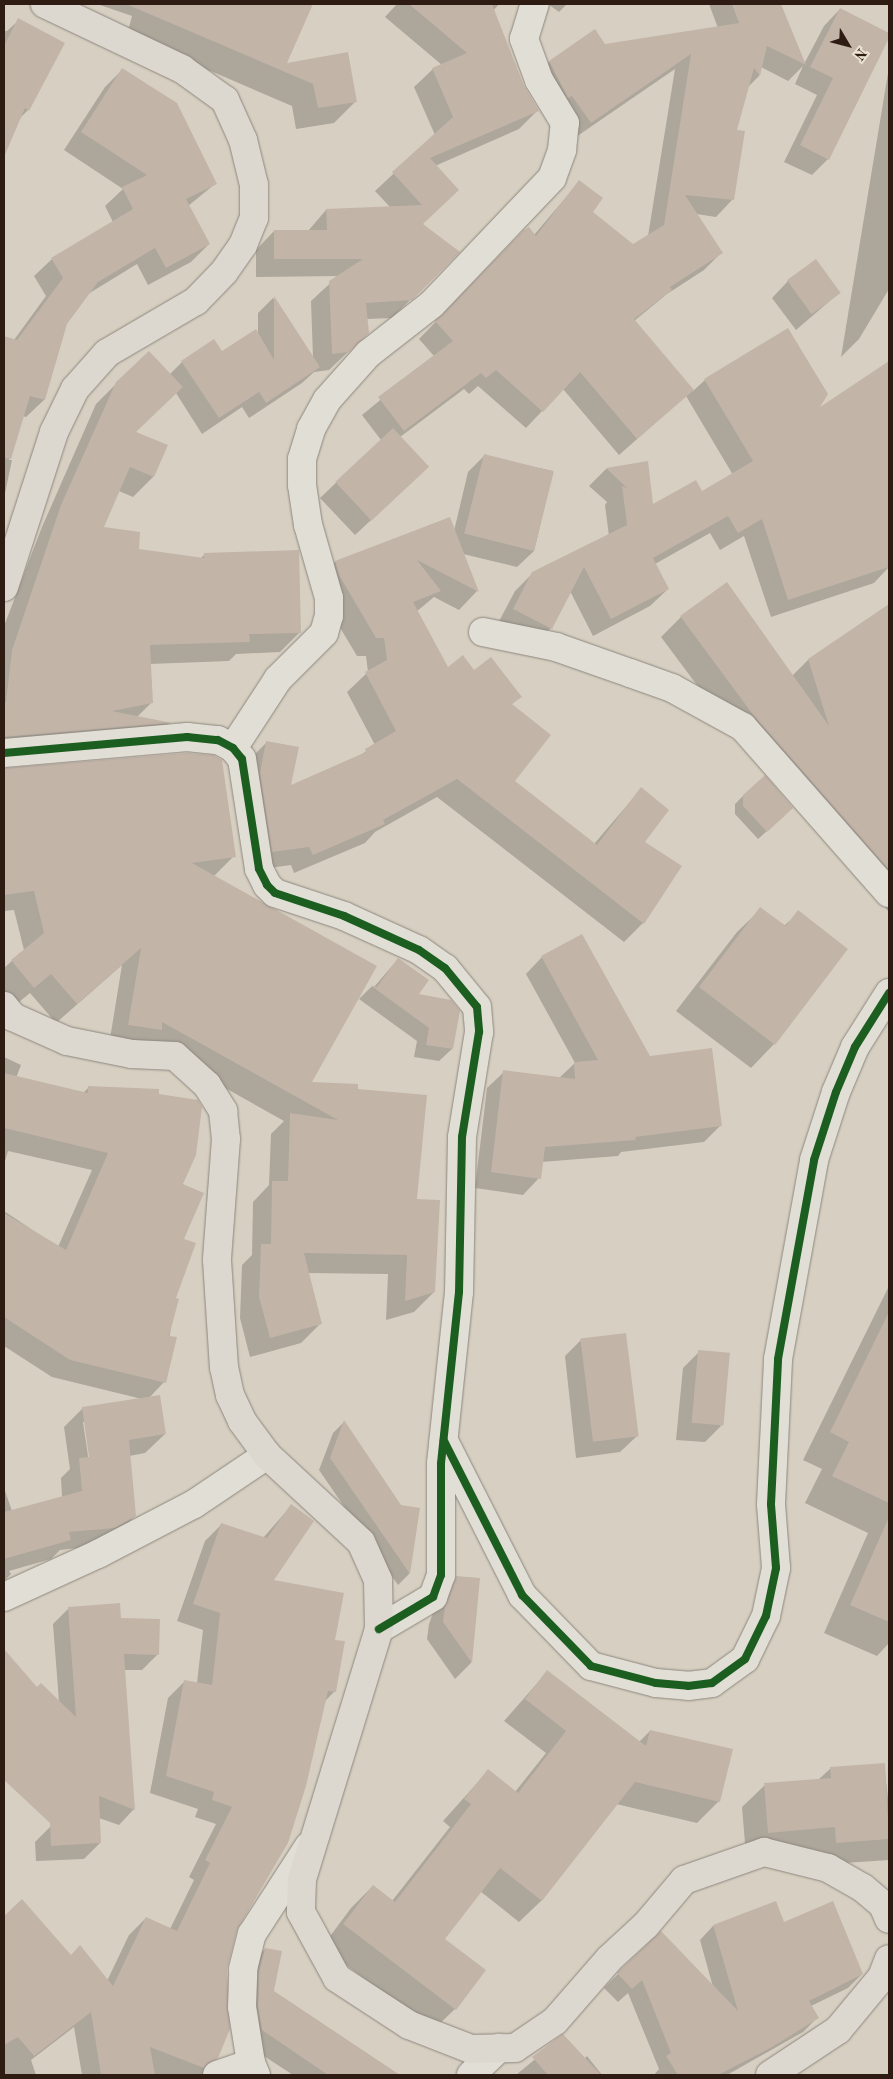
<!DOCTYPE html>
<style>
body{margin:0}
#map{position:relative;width:893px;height:2079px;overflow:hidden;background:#d7d0c2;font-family:"Old Standard TT",serif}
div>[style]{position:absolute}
.shadow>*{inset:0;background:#0003}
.building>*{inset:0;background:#c3b4a8;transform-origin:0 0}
.roads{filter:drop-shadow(0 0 1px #8d867e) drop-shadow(0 0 1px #8d867e)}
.minor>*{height:28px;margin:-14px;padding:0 14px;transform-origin:14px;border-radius:14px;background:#e1ded6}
.major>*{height:28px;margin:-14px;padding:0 14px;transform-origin:14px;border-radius:14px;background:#dcd8d0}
.cycleway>*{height:8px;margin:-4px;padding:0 4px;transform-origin:4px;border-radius:4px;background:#1b5e20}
span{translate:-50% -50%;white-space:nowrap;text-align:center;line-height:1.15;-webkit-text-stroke:4.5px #ebe2d2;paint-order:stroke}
.frame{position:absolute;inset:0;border:5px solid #2e1b12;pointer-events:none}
.north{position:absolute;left:823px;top:20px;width:50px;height:50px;-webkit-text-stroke:4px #ebe2d2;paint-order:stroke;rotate:127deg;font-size:14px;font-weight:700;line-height:20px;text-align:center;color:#2e1b12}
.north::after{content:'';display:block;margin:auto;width:18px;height:22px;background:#2e1b12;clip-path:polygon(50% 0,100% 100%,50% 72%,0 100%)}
</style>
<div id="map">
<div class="shadow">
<i style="clip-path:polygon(97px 4px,311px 4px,285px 65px,356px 101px,334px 123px,296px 129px,292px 106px,127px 35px,132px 16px)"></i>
<i style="clip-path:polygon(397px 4px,499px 4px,493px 11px,523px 86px,538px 110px,519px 129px,435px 166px,422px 224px,458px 252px,392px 318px,367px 319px,349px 351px,329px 370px,314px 372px,302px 383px,249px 418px,242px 407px,202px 434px,176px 393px,135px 432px,166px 446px,153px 477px,133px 497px,119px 491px,102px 528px,137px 550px,200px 559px,205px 554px,300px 632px,280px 652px,236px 654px,229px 661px,149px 664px,152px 702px,137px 717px,169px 723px,151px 742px,4px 755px,4px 626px,42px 527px,96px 404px,117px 383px,169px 375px,182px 362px,222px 353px,258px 334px,258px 313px,273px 298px,313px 358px,311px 301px,338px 276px,256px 277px,256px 250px,274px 231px,308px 231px,326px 210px,390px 207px,375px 191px,435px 135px,414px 87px,433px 69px,442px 65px,385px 17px)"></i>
<i style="clip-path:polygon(548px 4px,567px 4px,559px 12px)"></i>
<i style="clip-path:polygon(709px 4px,737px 4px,736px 7px,745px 4px,780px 4px,804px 64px,824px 26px,840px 9px,889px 36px,828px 159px,812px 175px,784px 162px,817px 95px,795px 84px,803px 66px,788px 81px,761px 67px,759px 76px,748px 87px,736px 131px,732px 200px,716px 217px,696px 214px,721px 253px,704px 270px,667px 294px,634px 321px,693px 391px,705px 380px,816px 411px,889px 362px,889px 499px,882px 504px,889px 505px,889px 567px,874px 583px,771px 617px,744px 536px,720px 550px,710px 533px,655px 564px,668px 589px,650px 606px,593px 636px,570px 591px,551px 628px,533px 645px,496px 627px,515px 591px,533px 573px,609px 536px,605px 505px,607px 502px,589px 486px,606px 469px,647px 463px,652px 506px,702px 493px,733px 475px,686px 396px,619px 455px,563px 389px,526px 428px,478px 386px,469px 394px,464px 389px,400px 437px,411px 483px,355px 535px,320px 498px,381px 440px,362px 415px,434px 356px,419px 339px,506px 250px,534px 235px,579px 182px,591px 212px,633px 246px,648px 236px,675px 69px,573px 139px,533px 78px,549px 62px,605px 45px,718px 28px)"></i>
<i style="clip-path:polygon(19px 20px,28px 110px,18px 120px,4px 151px,4px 31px,7px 31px)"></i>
<i style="clip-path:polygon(889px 67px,889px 289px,859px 339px,841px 357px)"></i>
<i style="clip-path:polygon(123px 69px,215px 184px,188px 206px,209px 244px,191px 262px,148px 285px,137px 264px,88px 294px,66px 323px,44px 400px,26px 417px,23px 416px,9px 460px,12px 460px,4px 498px,4px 337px,14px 340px,46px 296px,34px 276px,52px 259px,113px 222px,105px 206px,123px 189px,64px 150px,105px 87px)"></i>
<i style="clip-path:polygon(788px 281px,839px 293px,796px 330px,772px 298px)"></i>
<i style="clip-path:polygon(484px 456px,553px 471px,534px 551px,517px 567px,463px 554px,477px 591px,459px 610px,434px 597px,416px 612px,447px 669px,474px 672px,520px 696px,511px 705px,513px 782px,594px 844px,641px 789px,643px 923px,624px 942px,437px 797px,375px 832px,365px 843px,294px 873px,291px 865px,254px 870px,248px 761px,267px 742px,289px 788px,358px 757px,375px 745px,347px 692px,368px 672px,366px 656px,357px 656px,320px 594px,316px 581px,335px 562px,454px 531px,468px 472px)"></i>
<i style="clip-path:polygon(889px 605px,889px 912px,735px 736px,661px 637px,681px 617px,792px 676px,808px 660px)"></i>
<i style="clip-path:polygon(4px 770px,234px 856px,214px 876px,310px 1084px,357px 1090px,415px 1200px,434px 1292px,414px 1312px,386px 1320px,388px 1274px,308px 1273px,321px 1323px,301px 1343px,250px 1357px,240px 1318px,242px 1265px,252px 1255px,253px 1202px,269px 1185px,271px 1134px,284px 1121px,147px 1044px,109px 1045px,122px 965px,56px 1023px,30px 993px,13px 1007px,4px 995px,4px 968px,24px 950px,14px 910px,4px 911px)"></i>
<i style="clip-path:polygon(744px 795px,784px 816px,758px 839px,735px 814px,735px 804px)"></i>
<i style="clip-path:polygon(761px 909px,784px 926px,799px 912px,774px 1044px,751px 1068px,676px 1011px,737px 932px)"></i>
<i style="clip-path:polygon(542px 957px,721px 1125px,704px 1142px,621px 1152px,618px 1156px,541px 1162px,539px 1178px,523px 1195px,475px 1188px,487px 1088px,504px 1072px,559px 1078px,575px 1063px,526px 974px)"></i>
<i style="clip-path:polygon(398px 959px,416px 995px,452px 1049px,439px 1061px,414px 1057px,417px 1041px,359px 999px,371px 987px,374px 987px)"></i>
<i style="clip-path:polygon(evenodd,4px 1057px,21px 1065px,16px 1078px,83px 1093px,89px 1087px,181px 1185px,182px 1240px,164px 1382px,149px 1398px,165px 1434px,145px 1453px,129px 1456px,135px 1516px,116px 1535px,94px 1546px,60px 1550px,51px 1559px,9px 1571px,11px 1574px,4px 1581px,4px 1488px,12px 1511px,62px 1497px,61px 1478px,70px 1469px,64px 1427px,83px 1408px,142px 1399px,52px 1377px,4px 1346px,4px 1211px,58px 1247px,92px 1170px,8px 1151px,4px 1165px,4px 1057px,83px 1422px,86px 1422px,91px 1463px,89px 1463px,83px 1422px)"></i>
<i style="clip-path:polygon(889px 1286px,889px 1643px,877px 1656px,824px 1633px,868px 1533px,805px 1503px,822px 1469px,803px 1460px)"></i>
<i style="clip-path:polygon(581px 1340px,637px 1436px,620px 1452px,576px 1458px,565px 1356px)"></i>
<i style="clip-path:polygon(699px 1352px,721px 1426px,705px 1442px,676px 1440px,683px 1368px)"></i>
<i style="clip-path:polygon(344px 1422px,400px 1506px,418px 1509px,409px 1574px,398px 1585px,319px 1470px,333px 1433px)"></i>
<i style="clip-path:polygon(291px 1506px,272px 1581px,334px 1641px,335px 1691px,323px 1703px,236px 1930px,226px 1968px,217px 2057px,202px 2075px,82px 2075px,74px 2027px,31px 2060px,36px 2075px,4px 2075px,4px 1917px,22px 1901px,70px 1956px,107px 1981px,129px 1935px,146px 1918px,170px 1929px,194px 1880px,189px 1877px,216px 1824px,195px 1817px,198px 1809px,150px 1793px,168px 1698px,185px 1681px,197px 1683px,203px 1630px,177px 1621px,205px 1541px,222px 1524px,263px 1538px)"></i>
<i style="clip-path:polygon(457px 1578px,479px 1580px,471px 1663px,455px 1679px,427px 1639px,429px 1624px,440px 1594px)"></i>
<i style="clip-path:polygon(69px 1608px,120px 1620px,158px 1654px,142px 1670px,124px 1670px,134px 1809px,119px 1825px,99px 1818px,100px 1843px,84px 1859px,36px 1861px,35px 1842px,52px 1825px,4px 1770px,4px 1651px,37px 1689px,59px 1702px,53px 1624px)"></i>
<i style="clip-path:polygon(547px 1672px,639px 1742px,650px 1731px,719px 1801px,697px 1823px,616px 1804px,541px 1901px,519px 1922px,480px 1891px,443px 1939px,455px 2009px,433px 2030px,322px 1947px,351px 1908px,373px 1886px,392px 1901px,450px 1827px,443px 1821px,488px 1771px,515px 1792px,546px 1753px,504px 1721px)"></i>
<i style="clip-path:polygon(884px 1764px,889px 1807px,889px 1860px,814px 1865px,813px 1849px,746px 1855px,742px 1807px,765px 1785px,818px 1780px,831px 1768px)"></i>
<i style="clip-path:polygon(783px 1924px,862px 1974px,848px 1988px,811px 2006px,817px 2018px,803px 2032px,727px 2075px,654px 2075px,659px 2069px,628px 1993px,618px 2002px,604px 1988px,618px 1974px,713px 1987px,700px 1940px,713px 1926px)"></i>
<i style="clip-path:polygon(265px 1949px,273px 1992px,382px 2065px,374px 2075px,293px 2075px,247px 2045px,250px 1964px)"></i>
<i style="clip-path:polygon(563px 2036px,584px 2059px,587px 2056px,602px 2075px,516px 2075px)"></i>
</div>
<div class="building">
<i style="clip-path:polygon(126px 4px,313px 4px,287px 63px,348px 52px,357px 102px,318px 108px,313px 84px)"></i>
<i style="clip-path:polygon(409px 4px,492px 4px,524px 86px,539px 111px,430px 158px,459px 190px,423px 224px,460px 252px,412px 300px,366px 303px,369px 333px,349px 352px,332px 354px,329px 281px,363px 259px,274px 259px,274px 230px,327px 230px,326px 209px,422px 205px,392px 172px,453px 117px,432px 68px,467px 53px)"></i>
<i style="clip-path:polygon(732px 4px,781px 4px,806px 65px,767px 46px,760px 76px,754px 68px,737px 130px,745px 131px,734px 200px,685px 195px,723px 253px,670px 287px,672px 290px,634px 319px,694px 390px,637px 439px,580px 372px,543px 412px,496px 370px,486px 378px,481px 373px,404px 431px,378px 397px,453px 341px,435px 321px,523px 231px,529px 227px,536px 236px,579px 180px,603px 198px,593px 212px,633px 244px,664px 225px,691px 54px,591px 123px,572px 96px,568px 98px,549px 61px,595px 29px,605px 44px,739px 23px)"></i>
<i style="clip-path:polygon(840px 8px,889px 33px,889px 38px,829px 160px,800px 145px,833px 78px,810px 67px)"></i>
<i style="clip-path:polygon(18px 18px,65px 43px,29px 111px,25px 108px,4px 157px,4px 46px)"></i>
<i style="clip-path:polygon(122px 68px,177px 103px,217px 184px,186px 199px,210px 244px,166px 268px,155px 248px,98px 282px,67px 324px,45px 400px,30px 396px,11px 459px,4px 458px,4px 336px,17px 340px,63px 278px,51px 258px,133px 209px,122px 187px,147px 175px,81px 132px)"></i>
<i style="left:816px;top:259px;width:42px;height:36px;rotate:54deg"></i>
<i style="clip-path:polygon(274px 296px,320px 367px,266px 403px,259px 392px,219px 418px,181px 361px,214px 339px,222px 351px,256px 329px,274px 360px)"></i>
<i style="clip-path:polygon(788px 328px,828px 394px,820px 407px,889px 361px,889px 567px,788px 600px,762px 519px,738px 533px,728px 516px,653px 558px,669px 589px,611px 619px,584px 567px,552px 629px,513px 609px,532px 572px,627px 525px,622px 486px,627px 488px,606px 468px,648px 461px,653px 504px,696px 480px,702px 491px,753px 461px,704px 379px)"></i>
<i style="clip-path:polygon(149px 351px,183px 387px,136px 432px,168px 445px,154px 477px,130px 467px,104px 527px,140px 532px,139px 549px,204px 558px,204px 553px,299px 550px,301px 633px,249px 634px,250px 642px,150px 645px,153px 703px,112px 711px,172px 723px,4px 737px,4px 702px,6px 702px,12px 650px,61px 505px,116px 382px)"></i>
<i style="left:393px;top:428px;width:53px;height:79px;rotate:47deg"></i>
<i style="left:484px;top:454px;width:72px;height:82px;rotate:14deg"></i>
<i style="clip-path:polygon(450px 517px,479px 592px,417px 560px,441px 591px,413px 602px,448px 667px,463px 655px,474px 670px,491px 657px,522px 697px,512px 704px,551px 735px,515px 781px,597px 845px,641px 787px,669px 810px,645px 842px,682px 866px,644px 924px,457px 779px,383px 820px,385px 824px,313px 855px,309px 847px,272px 852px,260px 773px,266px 741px,299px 747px,291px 785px,366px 752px,365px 749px,396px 731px,365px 672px,387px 660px,384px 638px,376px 638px,339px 575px,335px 561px)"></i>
<i style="clip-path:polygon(727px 582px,829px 726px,808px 659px,889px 604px,889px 870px,754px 716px,680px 616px)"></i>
<i style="clip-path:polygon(187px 753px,213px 755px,222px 760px,236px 857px,192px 863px,377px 966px,312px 1082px,358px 1084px,358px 1089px,427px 1095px,417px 1199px,440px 1200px,435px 1292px,405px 1301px,407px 1255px,304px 1253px,322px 1324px,270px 1338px,259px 1297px,261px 1244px,271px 1244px,272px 1181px,288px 1181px,290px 1113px,338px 1120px,162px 1022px,162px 1030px,128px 1025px,141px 948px,77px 1004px,51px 974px,34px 988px,11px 960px,44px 933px,34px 891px,4px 895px,4px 768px)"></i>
<i style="clip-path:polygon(765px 775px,793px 808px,767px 832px,743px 806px,743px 795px)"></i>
<i style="clip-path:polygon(760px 907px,786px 926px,798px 910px,848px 949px,775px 1045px,699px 987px)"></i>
<i style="clip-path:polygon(582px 934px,650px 1056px,712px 1048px,722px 1126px,635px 1137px,636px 1140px,545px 1147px,541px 1179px,491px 1172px,503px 1070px,575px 1079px,574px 1062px,598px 1060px,541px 956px)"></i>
<i style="clip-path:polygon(398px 958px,429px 980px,419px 994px,451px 1000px,460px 1011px,453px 1049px,426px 1045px,429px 1028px,370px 985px,377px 987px)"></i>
<i style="clip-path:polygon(4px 1073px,88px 1093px,88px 1086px,159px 1089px,159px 1094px,198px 1100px,202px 1107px,196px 1155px,183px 1184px,204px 1193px,184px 1239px,196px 1243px,176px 1298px,179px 1299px,169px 1336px,177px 1337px,166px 1383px,70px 1360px,4px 1317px,4px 1213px,66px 1250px,108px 1153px,4px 1128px)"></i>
<i style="clip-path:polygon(889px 1312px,889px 1503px,832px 1476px,849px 1442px,830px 1432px)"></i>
<i style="left:626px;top:1333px;width:104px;height:46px;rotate:83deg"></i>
<i style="left:698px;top:1350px;width:32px;height:73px;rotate:5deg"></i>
<i style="clip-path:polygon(160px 1395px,166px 1434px,129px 1440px,136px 1516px,115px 1528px,69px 1532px,71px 1540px,4px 1559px,4px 1512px,82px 1491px,79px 1458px,89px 1457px,82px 1407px)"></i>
<i style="clip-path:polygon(344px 1420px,401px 1505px,420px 1508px,410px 1574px,330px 1458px)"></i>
<i style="clip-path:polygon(291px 1504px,314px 1521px,274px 1580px,344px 1593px,335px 1640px,345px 1641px,336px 1692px,328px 1691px,306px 1786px,288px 1843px,237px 1930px,227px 1969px,230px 2029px,218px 2058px,204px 2068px,150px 2047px,155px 2075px,101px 2075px,91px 2012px,34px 2056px,18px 2037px,4px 2045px,4px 1916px,22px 1899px,71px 1955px,80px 1945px,113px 1986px,146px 1917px,177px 1931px,210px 1863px,205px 1860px,232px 1807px,212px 1800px,214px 1792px,166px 1776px,184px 1680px,212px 1685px,220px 1613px,193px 1604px,221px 1523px,267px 1538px)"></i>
<i style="clip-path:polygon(889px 1517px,889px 1622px,850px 1605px)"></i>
<i style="clip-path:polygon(456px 1576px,480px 1578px,472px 1663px,443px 1622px,445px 1606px)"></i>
<i style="clip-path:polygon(120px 1603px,121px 1618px,160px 1619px,159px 1655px,124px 1654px,135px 1810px,99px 1796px,101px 1843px,51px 1846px,50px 1823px,4px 1780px,4px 1649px,37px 1687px,41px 1683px,76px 1717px,68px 1607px)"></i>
<i style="clip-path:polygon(547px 1670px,646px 1746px,650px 1730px,733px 1749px,720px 1802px,635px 1782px,542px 1901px,500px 1868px,445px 1939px,486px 1970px,456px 2010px,343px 1924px,373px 1885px,395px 1902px,471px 1804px,464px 1799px,488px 1769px,518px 1793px,566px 1731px,525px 1699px)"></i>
<i style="clip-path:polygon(885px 1763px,889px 1839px,836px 1843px,835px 1827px,768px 1833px,764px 1783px,831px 1778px,830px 1767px)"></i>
<i style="clip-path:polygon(776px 1901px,784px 1922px,833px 1901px,863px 1974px,809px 2001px,819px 2018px,772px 2047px,718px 2075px,678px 2075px,666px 2056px,671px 2053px,642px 1980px,632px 1989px,617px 1973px,661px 1931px,738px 2011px,713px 1925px)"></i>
<i style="clip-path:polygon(265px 1948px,282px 1951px,274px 1991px,400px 2075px,328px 2075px,262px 2030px,258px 2006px,259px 1971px)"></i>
<i style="clip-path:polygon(563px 2034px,601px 2075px,548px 2075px,532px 2057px)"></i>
</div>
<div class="roads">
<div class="minor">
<i style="left:483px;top:632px;width:75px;rotate:11.6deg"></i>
<i style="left:556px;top:647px;width:78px;rotate:19.4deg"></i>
<i style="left:630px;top:673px;width:45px;rotate:19.7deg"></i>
<i style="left:672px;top:688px;width:81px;rotate:28.8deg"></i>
<i style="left:743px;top:727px;width:221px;rotate:48.7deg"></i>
<i style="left:233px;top:748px;width:82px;rotate:-56.9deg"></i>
<i style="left:278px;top:679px;width:65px;rotate:-45deg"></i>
<i style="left:324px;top:633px;width:18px;rotate:-74deg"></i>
<i style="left:329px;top:616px;width:18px;rotate:-90deg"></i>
<i style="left:329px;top:598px;width:76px;rotate:-106deg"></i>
<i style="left:308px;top:525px;width:40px;rotate:-98.5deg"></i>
<i style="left:302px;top:485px;width:26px;rotate:-90deg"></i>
<i style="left:302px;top:459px;width:31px;rotate:-73deg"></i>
<i style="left:311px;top:429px;width:33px;rotate:-61deg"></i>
<i style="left:327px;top:400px;width:62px;rotate:-48.3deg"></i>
<i style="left:368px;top:354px;width:81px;rotate:-38deg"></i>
<i style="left:432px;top:304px;width:174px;rotate:-46.4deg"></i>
<i style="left:552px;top:178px;width:30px;rotate:-70deg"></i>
<i style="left:562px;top:150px;width:27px;rotate:-84deg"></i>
<i style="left:565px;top:123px;width:50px;rotate:-121.2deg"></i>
<i style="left:539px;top:80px;width:44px;rotate:-110.1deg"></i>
<i style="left:524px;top:39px;width:37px;rotate:-73deg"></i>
<i style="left:4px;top:753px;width:184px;rotate:-5deg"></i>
<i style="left:187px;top:737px;width:31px;rotate:6deg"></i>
<i style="left:218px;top:740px;width:17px;rotate:28deg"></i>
<i style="left:233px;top:748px;width:14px;rotate:51deg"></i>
<i style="left:242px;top:759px;width:111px;rotate:81.2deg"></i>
<i style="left:259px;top:869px;width:18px;rotate:63deg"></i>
<i style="left:267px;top:885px;width:11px;rotate:45deg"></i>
<i style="left:275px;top:893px;width:73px;rotate:18.4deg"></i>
<i style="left:344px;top:916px;width:82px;rotate:24.4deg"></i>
<i style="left:419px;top:950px;width:32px;rotate:35deg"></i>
<i style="left:445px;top:968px;width:50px;rotate:50.6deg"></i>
<i style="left:477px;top:1007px;width:25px;rotate:85deg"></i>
<i style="left:479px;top:1032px;width:106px;rotate:99.2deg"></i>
<i style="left:462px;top:1137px;width:155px;rotate:91.1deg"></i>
<i style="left:459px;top:1292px;width:173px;rotate:96deg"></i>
<i style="left:441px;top:1464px;width:111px;rotate:90deg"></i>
<i style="left:441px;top:1575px;width:23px;rotate:110deg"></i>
<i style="left:433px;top:1597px;width:63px;rotate:149.3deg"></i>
<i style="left:444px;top:1441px;width:173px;rotate:63.1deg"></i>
<i style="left:522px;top:1595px;width:99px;rotate:45.8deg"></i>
<i style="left:591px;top:1666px;width:67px;rotate:14.7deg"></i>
<i style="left:656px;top:1683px;width:32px;rotate:5deg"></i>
<i style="left:688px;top:1686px;width:24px;rotate:-7deg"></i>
<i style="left:712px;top:1683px;width:41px;rotate:-36deg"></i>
<i style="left:745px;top:1659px;width:48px;rotate:-64deg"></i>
<i style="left:766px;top:1616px;width:49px;rotate:-78.2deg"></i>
<i style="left:776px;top:1568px;width:64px;rotate:-94.5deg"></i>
<i style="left:771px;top:1504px;width:145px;rotate:-87.2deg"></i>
<i style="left:778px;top:1359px;width:202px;rotate:-79.7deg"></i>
<i style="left:814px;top:1160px;width:71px;rotate:-72.1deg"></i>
<i style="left:836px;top:1092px;width:49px;rotate:-67.1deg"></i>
<i style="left:855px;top:1047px;width:64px;rotate:-57.8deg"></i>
<i style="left:4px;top:1597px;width:103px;rotate:-24.6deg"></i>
<i style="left:98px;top:1554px;width:108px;rotate:-27.5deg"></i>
<i style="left:194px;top:1504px;width:88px;rotate:-33.9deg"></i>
<i style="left:217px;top:2075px;width:36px;rotate:-19deg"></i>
<i style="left:256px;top:2075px;width:13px;rotate:-113deg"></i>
<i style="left:251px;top:2063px;width:57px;rotate:-99.1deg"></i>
<i style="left:242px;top:2007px;width:38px;rotate:-88deg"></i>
<i style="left:243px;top:1969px;width:36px;rotate:-76deg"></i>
<i style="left:252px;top:1934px;width:105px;rotate:-57.1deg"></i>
<i style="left:471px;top:2075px;width:39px;rotate:-44deg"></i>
</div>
<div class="major">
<i style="left:4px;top:587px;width:163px;rotate:-72.1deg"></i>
<i style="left:54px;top:432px;width:48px;rotate:-64deg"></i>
<i style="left:75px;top:389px;width:48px;rotate:-48.4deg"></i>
<i style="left:107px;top:353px;width:103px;rotate:-30.3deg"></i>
<i style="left:196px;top:301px;width:40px;rotate:-46deg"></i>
<i style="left:224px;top:272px;width:33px;rotate:-55deg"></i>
<i style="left:243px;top:245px;width:29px;rotate:-68deg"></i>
<i style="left:254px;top:218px;width:33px;rotate:-90deg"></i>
<i style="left:254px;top:185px;width:46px;rotate:-103.7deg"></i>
<i style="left:243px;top:140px;width:44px;rotate:-114.2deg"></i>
<i style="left:225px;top:100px;width:53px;rotate:-144.2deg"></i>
<i style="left:182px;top:69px;width:152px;rotate:-154.6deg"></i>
<i style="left:4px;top:1006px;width:14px;rotate:51deg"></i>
<i style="left:13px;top:1017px;width:59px;rotate:24deg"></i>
<i style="left:67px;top:1041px;width:66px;rotate:11.3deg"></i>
<i style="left:132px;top:1054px;width:43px;rotate:2.7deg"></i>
<i style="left:175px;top:1056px;width:43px;rotate:42.2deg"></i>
<i style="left:207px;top:1085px;width:31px;rotate:58deg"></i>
<i style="left:223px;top:1111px;width:28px;rotate:84deg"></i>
<i style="left:226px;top:1139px;width:121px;rotate:94.3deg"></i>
<i style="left:217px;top:1260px;width:107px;rotate:86.3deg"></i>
<i style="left:224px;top:1367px;width:29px;rotate:78deg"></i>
<i style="left:230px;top:1395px;width:29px;rotate:65deg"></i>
<i style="left:242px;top:1421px;width:42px;rotate:53.7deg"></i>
<i style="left:267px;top:1455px;width:128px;rotate:42.8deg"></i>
<i style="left:361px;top:1542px;width:42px;rotate:65.9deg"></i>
<i style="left:378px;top:1580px;width:49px;rotate:88.8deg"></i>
<i style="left:379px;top:1629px;width:263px;rotate:107.1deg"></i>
<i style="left:302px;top:1880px;width:32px;rotate:92deg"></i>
<i style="left:301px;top:1912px;width:75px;rotate:61.4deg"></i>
<i style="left:337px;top:1978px;width:86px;rotate:33.1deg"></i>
<i style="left:409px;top:2025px;width:66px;rotate:21.2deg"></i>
<i style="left:471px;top:2049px;width:44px;rotate:-1.3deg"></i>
<i style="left:515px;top:2048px;width:48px;rotate:-34deg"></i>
<i style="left:555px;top:2021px;width:82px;rotate:-48.9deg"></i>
<i style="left:609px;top:1959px;width:50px;rotate:-42.6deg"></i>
<i style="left:646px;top:1925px;width:59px;rotate:-49.8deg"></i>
<i style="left:684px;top:1880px;width:85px;rotate:-19.3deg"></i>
<i style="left:764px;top:1852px;width:66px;rotate:14deg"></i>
<i style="left:828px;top:1868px;width:40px;rotate:29.7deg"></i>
<i style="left:863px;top:1888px;width:26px;rotate:40deg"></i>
<i style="left:883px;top:1905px;width:15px;rotate:67deg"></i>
<i style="left:770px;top:2075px;width:82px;rotate:-33.5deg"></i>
<i style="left:838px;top:2030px;width:69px;rotate:-50.3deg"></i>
<i style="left:882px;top:1977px;width:19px;rotate:-69deg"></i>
</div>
</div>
<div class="cycleway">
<i style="left:4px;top:753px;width:184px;rotate:-5deg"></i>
<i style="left:187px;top:737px;width:31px;rotate:6deg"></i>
<i style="left:218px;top:740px;width:17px;rotate:28deg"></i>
<i style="left:233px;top:748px;width:14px;rotate:51deg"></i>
<i style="left:242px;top:759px;width:111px;rotate:81.2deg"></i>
<i style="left:259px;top:869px;width:18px;rotate:63deg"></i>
<i style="left:267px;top:885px;width:11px;rotate:45deg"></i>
<i style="left:275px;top:893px;width:73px;rotate:18.4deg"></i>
<i style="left:344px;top:916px;width:82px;rotate:24.4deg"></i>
<i style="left:419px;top:950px;width:32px;rotate:35deg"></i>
<i style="left:445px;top:968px;width:50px;rotate:50.6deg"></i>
<i style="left:477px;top:1007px;width:25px;rotate:85deg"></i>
<i style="left:479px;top:1032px;width:106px;rotate:99.2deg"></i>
<i style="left:462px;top:1137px;width:155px;rotate:91.1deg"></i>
<i style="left:459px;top:1292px;width:173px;rotate:96deg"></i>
<i style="left:441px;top:1464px;width:111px;rotate:90deg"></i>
<i style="left:441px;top:1575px;width:23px;rotate:110deg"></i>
<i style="left:433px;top:1597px;width:63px;rotate:149.3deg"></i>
<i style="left:444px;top:1441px;width:173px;rotate:63.1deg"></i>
<i style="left:522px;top:1595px;width:99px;rotate:45.8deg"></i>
<i style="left:591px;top:1666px;width:67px;rotate:14.7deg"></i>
<i style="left:656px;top:1683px;width:32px;rotate:5deg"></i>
<i style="left:688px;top:1686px;width:24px;rotate:-7deg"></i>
<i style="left:712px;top:1683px;width:41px;rotate:-36deg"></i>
<i style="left:745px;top:1659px;width:48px;rotate:-64deg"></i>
<i style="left:766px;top:1616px;width:49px;rotate:-78.2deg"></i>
<i style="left:776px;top:1568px;width:64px;rotate:-94.5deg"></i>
<i style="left:771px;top:1504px;width:145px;rotate:-87.2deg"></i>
<i style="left:778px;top:1359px;width:202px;rotate:-79.7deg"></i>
<i style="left:814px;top:1160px;width:71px;rotate:-72.1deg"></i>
<i style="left:836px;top:1092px;width:49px;rotate:-67.1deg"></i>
<i style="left:855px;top:1047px;width:64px;rotate:-57.8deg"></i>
</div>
<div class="frame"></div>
<div class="north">N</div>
</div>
